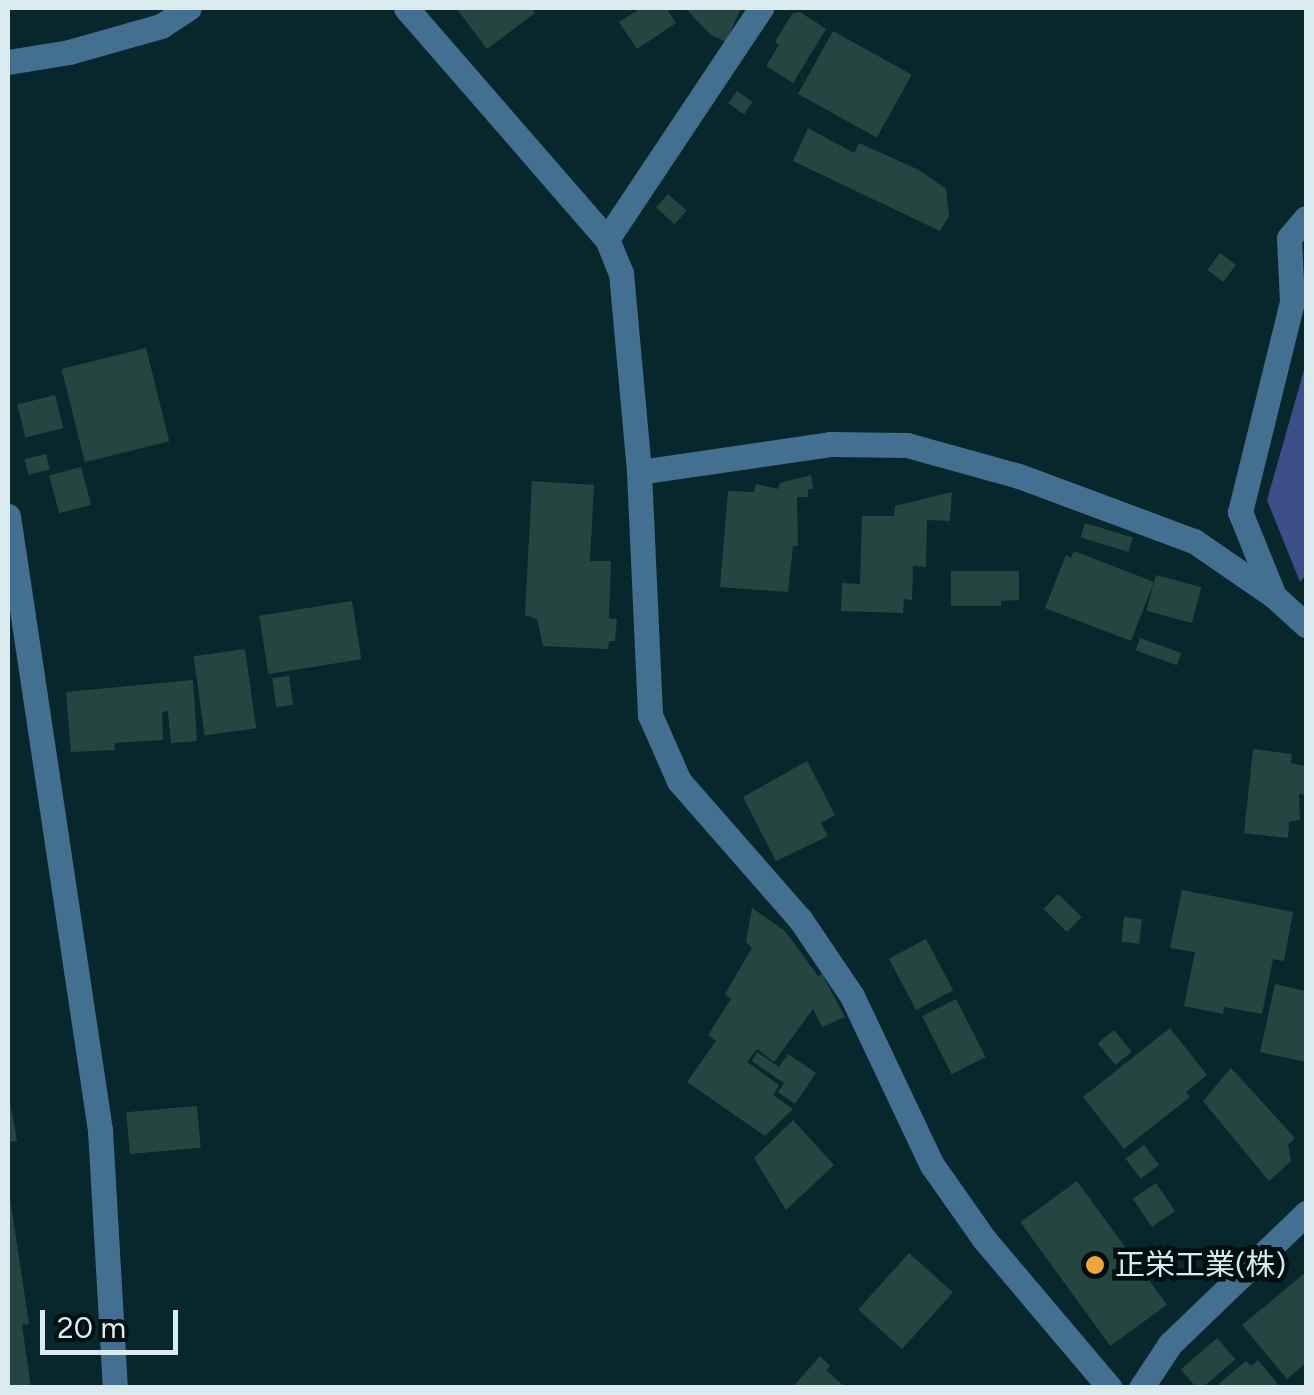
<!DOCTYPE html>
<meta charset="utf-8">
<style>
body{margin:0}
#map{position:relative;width:1314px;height:1395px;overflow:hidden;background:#08272d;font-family:Figtree,"Noto Sans JP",sans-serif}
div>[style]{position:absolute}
.water>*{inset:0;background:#3c4d88}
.building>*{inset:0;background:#264541;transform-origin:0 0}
.minor>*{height:25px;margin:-12.5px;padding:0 12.5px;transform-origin:12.5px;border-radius:12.5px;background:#436f90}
.dots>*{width:28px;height:28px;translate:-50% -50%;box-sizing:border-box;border:5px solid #030e11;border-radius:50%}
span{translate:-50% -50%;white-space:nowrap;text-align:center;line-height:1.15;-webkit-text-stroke:9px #030e11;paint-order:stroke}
.poi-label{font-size:30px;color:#daebef}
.left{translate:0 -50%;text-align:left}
.frame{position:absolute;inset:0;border:10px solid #daebef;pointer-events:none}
.scale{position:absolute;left:40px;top:1310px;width:138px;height:45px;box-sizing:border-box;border:5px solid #daebef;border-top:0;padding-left:12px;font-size:30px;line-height:35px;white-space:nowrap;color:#daebef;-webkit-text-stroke:8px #030e11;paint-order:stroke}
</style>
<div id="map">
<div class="water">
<i style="clip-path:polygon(1306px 363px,1306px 575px,1300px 582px,1267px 500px)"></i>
</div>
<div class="building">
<i style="clip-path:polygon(456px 8px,531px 8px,535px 13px,487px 49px)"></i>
<i style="clip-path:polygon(641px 8px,666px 8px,676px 23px,637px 49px,619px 22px)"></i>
<i style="clip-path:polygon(685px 8px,741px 8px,726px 42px,711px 35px)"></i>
<i style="clip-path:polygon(800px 12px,826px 29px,793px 83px,766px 66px,779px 45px,775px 42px,792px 14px)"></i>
<i style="left:833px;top:31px;width:90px;height:72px;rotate:29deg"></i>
<i style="left:737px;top:91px;width:19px;height:15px;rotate:35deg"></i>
<i style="clip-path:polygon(808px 128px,854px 153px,859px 143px,919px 170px,946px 189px,949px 216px,940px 231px,793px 161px)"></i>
<i style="left:668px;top:194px;width:25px;height:18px;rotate:42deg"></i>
<i style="left:1220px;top:253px;width:20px;height:21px;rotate:37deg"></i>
<i style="left:146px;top:348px;width:96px;height:87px;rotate:76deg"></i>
<i style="left:55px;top:395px;width:34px;height:39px;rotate:76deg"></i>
<i style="left:46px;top:454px;width:16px;height:22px;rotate:76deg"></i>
<i style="left:81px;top:467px;width:39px;height:33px;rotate:75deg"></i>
<i style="clip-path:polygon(811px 475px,813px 489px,808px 489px,808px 497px,797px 497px,798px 546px,793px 546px,788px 592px,720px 587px,728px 491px,754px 492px,756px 484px,778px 489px,780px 483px)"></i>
<i style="clip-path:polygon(532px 481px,594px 485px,590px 561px,611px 561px,609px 618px,617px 619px,615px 641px,609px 641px,608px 649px,543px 646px,537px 619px,525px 615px)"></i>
<i style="clip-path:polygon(952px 492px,950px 521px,927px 520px,926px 567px,913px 566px,912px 600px,904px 599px,903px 613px,841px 611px,842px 583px,860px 584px,862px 516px,894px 516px,895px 506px)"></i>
<i style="left:1085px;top:523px;width:50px;height:15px;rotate:17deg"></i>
<i style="clip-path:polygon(1074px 551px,1154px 582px,1131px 641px,1045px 608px,1066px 555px,1071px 558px)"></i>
<i style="clip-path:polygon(951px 571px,1019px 571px,1019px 600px,1001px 601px,1001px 606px,951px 606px)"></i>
<i style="left:1156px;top:575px;width:47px;height:37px;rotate:15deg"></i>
<i style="left:352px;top:601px;width:59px;height:94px;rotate:81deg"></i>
<i style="left:1140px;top:638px;width:44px;height:13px;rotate:20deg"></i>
<i style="left:245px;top:649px;width:80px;height:52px;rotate:82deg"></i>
<i style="left:289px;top:676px;width:29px;height:17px;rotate:82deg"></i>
<i style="clip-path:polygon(193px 680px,197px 741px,171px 743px,168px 711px,162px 712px,163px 740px,114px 743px,115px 750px,71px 752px,66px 692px)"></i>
<i style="clip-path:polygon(1253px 749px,1292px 754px,1291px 763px,1306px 766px,1306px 795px,1299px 794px,1300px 820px,1289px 822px,1288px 838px,1244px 833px)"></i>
<i style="clip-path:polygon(807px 761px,835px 815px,821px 823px,828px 836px,776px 861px,743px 797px)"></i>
<i style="clip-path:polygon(1182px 890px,1293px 912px,1284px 961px,1273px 959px,1262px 1014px,1224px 1007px,1223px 1014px,1184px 1006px,1195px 952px,1170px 948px)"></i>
<i style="left:1058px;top:894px;width:33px;height:21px;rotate:44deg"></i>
<i style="clip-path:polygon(752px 908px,785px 931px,818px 976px,822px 974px,845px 1017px,822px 1027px,813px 1009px,774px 1062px,757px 1049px,747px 1062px,779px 1085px,773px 1095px,793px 1109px,765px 1136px,687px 1082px,716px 1041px,708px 1035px,731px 999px,725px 994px,752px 948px,746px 942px)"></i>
<i style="left:1124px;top:917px;width:18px;height:25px;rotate:6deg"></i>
<i style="left:926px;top:939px;width:58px;height:42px;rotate:62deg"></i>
<i style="clip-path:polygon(1275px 984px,1306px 991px,1306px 1062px,1260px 1052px)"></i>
<i style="left:956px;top:999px;width:65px;height:38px;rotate:63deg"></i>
<i style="clip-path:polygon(1170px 1028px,1207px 1075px,1186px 1092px,1190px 1097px,1124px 1149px,1083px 1097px)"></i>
<i style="left:1114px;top:1030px;width:28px;height:21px;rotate:51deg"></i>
<i style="clip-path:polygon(757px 1052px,779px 1067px,788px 1054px,816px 1073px,795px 1104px,778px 1092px,784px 1083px,752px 1061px)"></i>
<i style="clip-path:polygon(1231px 1068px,1295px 1138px,1288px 1145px,1291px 1161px,1269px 1181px,1203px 1101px)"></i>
<i style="clip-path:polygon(8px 1090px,17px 1141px,8px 1142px)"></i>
<i style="left:197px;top:1106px;width:42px;height:71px;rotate:85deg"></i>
<i style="clip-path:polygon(793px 1120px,834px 1165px,786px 1210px,754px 1158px)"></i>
<i style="left:1144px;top:1145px;width:25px;height:23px;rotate:53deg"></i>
<i style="left:1077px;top:1181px;width:153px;height:70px;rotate:54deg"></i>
<i style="left:1156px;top:1183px;width:34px;height:28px;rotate:56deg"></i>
<i style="clip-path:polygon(8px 1185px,29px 1324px,22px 1325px,31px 1388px,8px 1388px)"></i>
<i style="left:909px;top:1253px;width:59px;height:76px;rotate:42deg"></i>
<i style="clip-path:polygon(1306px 1272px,1306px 1363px,1287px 1379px,1242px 1325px)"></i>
<i style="left:1217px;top:1338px;width:28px;height:48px;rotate:49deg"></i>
<i style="clip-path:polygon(820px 1356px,830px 1366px,826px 1370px,846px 1388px,792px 1388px)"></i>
<i style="clip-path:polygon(1258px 1360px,1281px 1388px,1214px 1388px,1246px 1361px,1251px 1366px)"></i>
</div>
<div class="minor">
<i style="left:406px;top:8px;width:306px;rotate:49deg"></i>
<i style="left:607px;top:239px;width:37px;rotate:68deg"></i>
<i style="left:621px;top:273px;width:200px;rotate:84.8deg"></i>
<i style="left:639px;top:472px;width:243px;rotate:87.4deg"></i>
<i style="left:650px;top:715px;width:72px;rotate:66.3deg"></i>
<i style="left:679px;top:781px;width:184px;rotate:48.8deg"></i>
<i style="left:800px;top:919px;width:93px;rotate:56deg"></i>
<i style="left:852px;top:996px;width:187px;rotate:64.7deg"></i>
<i style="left:932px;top:1165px;width:90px;rotate:54.9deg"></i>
<i style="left:984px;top:1239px;width:195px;rotate:49.8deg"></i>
<i style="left:8px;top:62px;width:62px;rotate:-9.3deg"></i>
<i style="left:69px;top:52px;width:96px;rotate:-15.8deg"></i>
<i style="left:161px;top:26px;width:33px;rotate:-33deg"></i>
<i style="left:607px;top:239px;width:278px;rotate:-56.3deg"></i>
<i style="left:639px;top:472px;width:193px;rotate:-8.3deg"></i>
<i style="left:830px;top:444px;width:77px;rotate:0.7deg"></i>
<i style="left:907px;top:445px;width:116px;rotate:15.5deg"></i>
<i style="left:1019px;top:476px;width:187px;rotate:20.4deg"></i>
<i style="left:1194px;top:541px;width:97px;rotate:34.5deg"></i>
<i style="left:1274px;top:596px;width:43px;rotate:42.2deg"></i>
<i style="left:8px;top:516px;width:621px;rotate:81.48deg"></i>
<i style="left:100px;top:1130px;width:258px;rotate:86.7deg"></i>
<i style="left:1274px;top:596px;width:91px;rotate:-112deg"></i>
<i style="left:1240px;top:512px;width:216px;rotate:-76.1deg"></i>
<i style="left:1292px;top:302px;width:64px;rotate:-92.7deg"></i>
<i style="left:1289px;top:238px;width:26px;rotate:-50deg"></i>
<i style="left:1141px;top:1388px;width:53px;rotate:-56.6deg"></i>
<i style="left:1170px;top:1344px;width:189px;rotate:-43.9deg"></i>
</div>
<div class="dots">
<i style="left:1095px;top:1265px;background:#eda83c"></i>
</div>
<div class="poi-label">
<span class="left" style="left:1115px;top:1265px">正栄工業(株)</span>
</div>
<div class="frame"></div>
<div class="scale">20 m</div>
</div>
